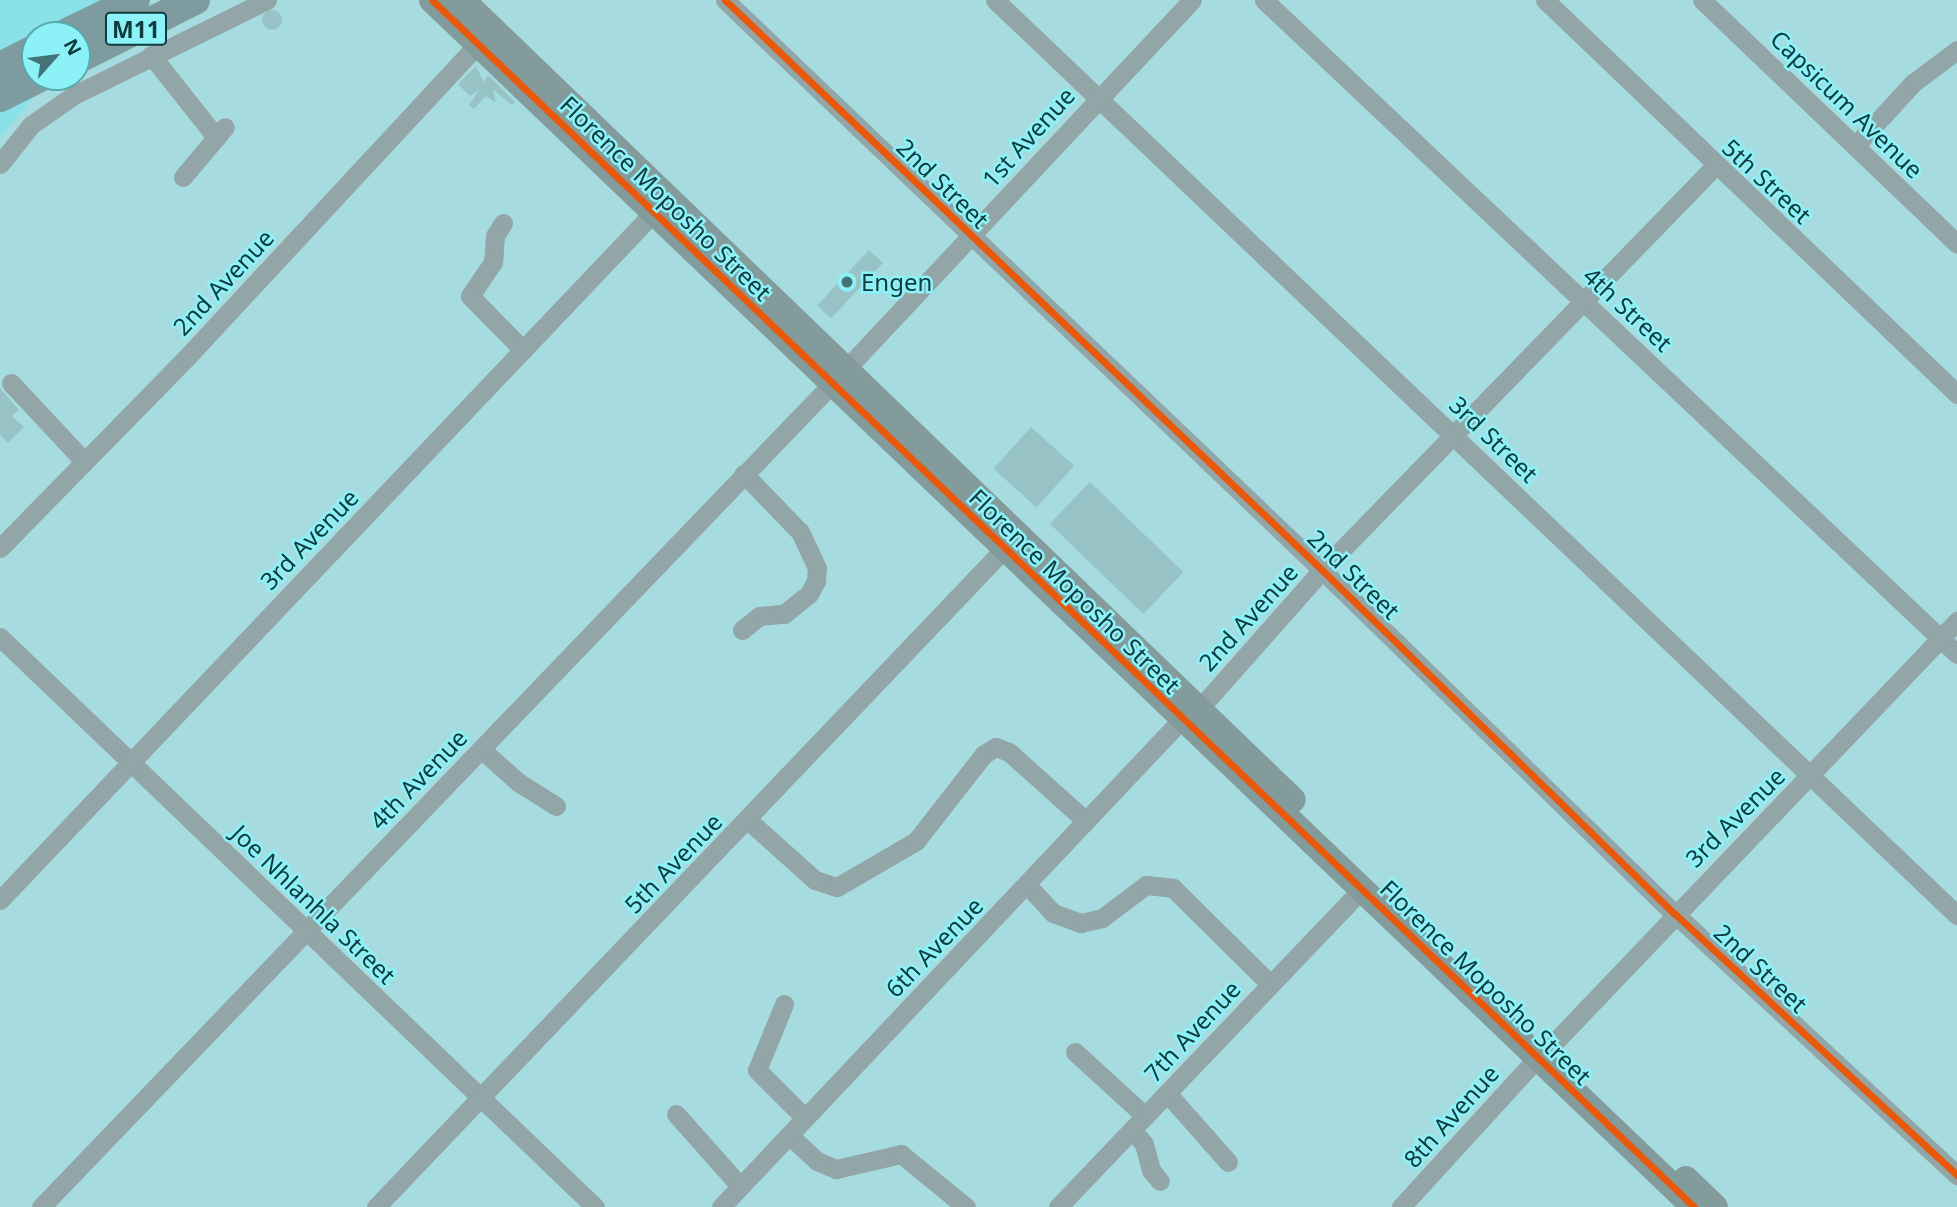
<!DOCTYPE html>
<style>
body{margin:0}
#map{position:relative;width:1957px;height:1207px;overflow:hidden;background:#a6dce0;font-family:"Noto Sans",sans-serif}
div>[style]{position:absolute}
.built>*{inset:0;background:#8ae2e8}
.building>*{inset:0;background:#97c3c6;transform-origin:0 0}
.round{border-radius:50%}
.street>*{height:19px;margin:-9.5px;padding:0 9.5px;transform-origin:9.5px;border-radius:9.5px;background:#92a6a7}
.secondary>*{height:26px;margin:-13px;padding:0 13px;transform-origin:13px;border-radius:13px;background:#849b9c}
.primary>*{height:30px;margin:-15px;padding:0 15px;transform-origin:15px;border-radius:15px;background:#7e9c9f}
.cycleway>*{height:7px;margin:-3.5px;padding:0 3.5px;transform-origin:3.5px;border-radius:3.5px;background:#e8590c}
.dots>*{width:19px;height:19px;translate:-50% -50%;box-sizing:border-box;border:4px solid #8df2f8;border-radius:50%}
span{translate:-50% -50%;white-space:nowrap;text-align:center;line-height:1.15;-webkit-text-stroke:5px #8df2f8;paint-order:stroke}
.shield-label span{padding:2px 5px;background:#8df2f8;border:2px solid;border-radius:5px;-webkit-text-stroke-width:0}
.shield-label{font-size:23px;color:#0e3b3e;font-weight:700}
.street-label{font-size:24px;color:#0e3b3e}
.poi-label{font-size:24px;color:#0e3b3e}
.left{translate:0 -50%;text-align:left}
.north{position:absolute;left:21px;top:21px;width:70px;height:70px;box-sizing:border-box;background:#8df2f8;border:2px solid #5aa9ae;border-radius:50%;rotate:62deg;font-size:19px;font-weight:700;line-height:28px;text-align:center;color:#0e3b3e}
.north::after{content:'';display:block;margin:auto;width:24px;height:32px;background:#437377;clip-path:polygon(50% 0,100% 100%,50% 72%,0 100%)}
</style>
<div id="map">
<div class="built">
<i style="clip-path:polygon(0 0,115px 0,77px 35px,35px 35px,35px 77px,51px 77px,0 138px)"></i>
</div>
<div class="building">
<i class="round" style="left:262px;top:10px;width:20px;height:20px"></i>
<i style="clip-path:polygon(476px 66px,484px 82px,488px 75px,515px 102px,512px 105px,493px 90px,496px 103px,486px 96px,474px 109px,469px 105px,479px 90px,470px 96px,458px 84px)"></i>
<i style="left:869px;top:250px;width:19px;height:76px;rotate:43deg"></i>
<i style="clip-path:polygon(0 388px,19px 410px,12px 416px,24px 427px,8px 443px,0 435px)"></i>
<i style="left:1031px;top:427px;width:58px;height:56px;rotate:42deg"></i>
<i style="left:1090px;top:482px;width:130px;height:58px;rotate:44deg"></i>
</div>
<div class="street">
<i style="left:725px;top:0;width:825px;rotate:43.67deg"></i>
<i style="left:1322px;top:570px;width:491px;rotate:44.3deg"></i>
<i style="left:1674px;top:913px;width:386px;rotate:42.8deg"></i>
<i style="left:995px;top:0;width:1328px;rotate:43.57deg"></i>
<i style="left:1264px;top:0;width:953px;rotate:43.34deg"></i>
<i style="left:1545px;top:0;width:570px;rotate:43.72deg"></i>
<i style="left:1702px;top:0;width:353px;rotate:43.7deg"></i>
<i style="left:151px;top:55px;width:105px;rotate:51.6deg"></i>
<i style="left:1855px;top:146px;width:86px;rotate:-47.4deg"></i>
<i style="left:1913px;top:83px;width:55px;rotate:-36.9deg"></i>
<i style="left:0;top:164px;width:50px;rotate:-51.5deg"></i>
<i style="left:31px;top:125px;width:52px;rotate:-34.9deg"></i>
<i style="left:74px;top:95px;width:215px;rotate:-26.2deg"></i>
<i style="left:183px;top:177px;width:65px;rotate:-50deg"></i>
<i style="left:503px;top:223px;width:15px;rotate:122deg"></i>
<i style="left:495px;top:236px;width:26px;rotate:94deg"></i>
<i style="left:493px;top:262px;width:41px;rotate:124.1deg"></i>
<i style="left:470px;top:296px;width:76px;rotate:45.5deg"></i>
<i style="left:11px;top:383px;width:105px;rotate:46.9deg"></i>
<i style="left:0;top:548px;width:267px;rotate:-45.6deg"></i>
<i style="left:187px;top:357px;width:427px;rotate:-47.1deg"></i>
<i style="left:742px;top:630px;width:22px;rotate:-39deg"></i>
<i style="left:759px;top:616px;width:25px;rotate:-5deg"></i>
<i style="left:784px;top:614px;width:32px;rotate:-39deg"></i>
<i style="left:809px;top:594px;width:15px;rotate:-62deg"></i>
<i style="left:816px;top:581px;width:13px;rotate:-86deg"></i>
<i style="left:817px;top:568px;width:40px;rotate:-115deg"></i>
<i style="left:800px;top:532px;width:81px;rotate:-134deg"></i>
<i style="left:0;top:637px;width:824px;rotate:43.77deg"></i>
<i style="left:1199px;top:709px;width:186px;rotate:-48.5deg"></i>
<i style="left:1322px;top:570px;width:564px;rotate:-45.79deg"></i>
<i style="left:481px;top:749px;width:50px;rotate:41.7deg"></i>
<i style="left:518px;top:782px;width:45px;rotate:32.3deg"></i>
<i style="left:749px;top:821px;width:89px;rotate:41.8deg"></i>
<i style="left:815px;top:880px;width:23px;rotate:18deg"></i>
<i style="left:837px;top:887px;width:91px;rotate:-30.2deg"></i>
<i style="left:916px;top:841px;width:110px;rotate:-52deg"></i>
<i style="left:984px;top:754px;width:14px;rotate:-30deg"></i>
<i style="left:996px;top:747px;width:14px;rotate:21deg"></i>
<i style="left:1009px;top:752px;width:103px;rotate:41.9deg"></i>
<i style="left:1027px;top:885px;width:38px;rotate:47deg"></i>
<i style="left:1053px;top:913px;width:30px;rotate:20deg"></i>
<i style="left:1081px;top:923px;width:22px;rotate:-13deg"></i>
<i style="left:1102px;top:918px;width:55px;rotate:-36.9deg"></i>
<i style="left:1146px;top:885px;width:27px;rotate:6deg"></i>
<i style="left:1173px;top:888px;width:136px;rotate:44.7deg"></i>
<i style="left:0;top:900px;width:948px;rotate:-46.45deg"></i>
<i style="left:784px;top:1004px;width:71px;rotate:112.2deg"></i>
<i style="left:757px;top:1070px;width:68px;rotate:45deg"></i>
<i style="left:1549px;top:1048px;width:591px;rotate:-46.3deg"></i>
<i style="left:1075px;top:1052px;width:95px;rotate:42.4deg"></i>
<i style="left:1167px;top:1093px;width:92px;rotate:48.5deg"></i>
<i style="left:676px;top:1114px;width:96px;rotate:48.4deg"></i>
<i style="left:1132px;top:1130px;width:18px;rotate:49deg"></i>
<i style="left:1144px;top:1144px;width:27px;rotate:75deg"></i>
<i style="left:1151px;top:1170px;width:14px;rotate:51deg"></i>
<i style="left:789px;top:1135px;width:38px;rotate:43deg"></i>
<i style="left:817px;top:1161px;width:21px;rotate:23deg"></i>
<i style="left:836px;top:1169px;width:67px;rotate:-13deg"></i>
<i style="left:901px;top:1154px;width:84px;rotate:39.2deg"></i>
<i style="left:41px;top:1207px;width:1161px;rotate:-46.15deg"></i>
<i style="left:845px;top:370px;width:507px;rotate:-46.84deg"></i>
<i style="left:376px;top:1207px;width:908px;rotate:-46.34deg"></i>
<i style="left:721px;top:1207px;width:671px;rotate:-46.63deg"></i>
<i style="left:1058px;top:1207px;width:439px;rotate:-46.3deg"></i>
<i style="left:1401px;top:1207px;width:202px;rotate:-47.6deg"></i>
</div>
<div class="secondary">
<i style="left:432px;top:0;width:1746px;rotate:43.72deg"></i>
<i style="left:462px;top:0;width:1153px;rotate:43.91deg"></i>
<i style="left:1686px;top:1179px;width:40px;rotate:44deg"></i>
</div>
<div class="primary">
<i style="left:63px;top:35px;width:80px;rotate:-25.9deg"></i>
<i style="left:77px;top:59px;width:132px;rotate:-26.6deg"></i>
<i style="left:0;top:67px;width:39px;rotate:-27deg"></i>
<i style="left:0;top:97px;width:45px;rotate:-26.6deg"></i>
</div>
<div class="cycleway">
<i style="left:432px;top:0;width:1746px;rotate:43.72deg"></i>
<i style="left:725px;top:0;width:825px;rotate:43.67deg"></i>
<i style="left:1322px;top:570px;width:491px;rotate:44.3deg"></i>
<i style="left:1674px;top:913px;width:386px;rotate:42.8deg"></i>
</div>
<div class="dots">
<i style="left:847px;top:282px;background:#437377"></i>
</div>
<div class="shield-label">
<span style="left:136px;top:29px">M11</span>
</div>
<div class="street-label">
<span style="left:1847px;top:104px;rotate:44deg">Capsicum Avenue</span>
<span style="left:1028px;top:137px;rotate:-48deg">1st Avenue</span>
<span style="left:1767px;top:181px;rotate:43deg">5th Street</span>
<span style="left:943px;top:183px;rotate:44deg">2nd Street</span>
<span style="left:666px;top:198px;rotate:44deg">Florence Moposho Street</span>
<span style="left:223px;top:282px;rotate:-47deg">2nd Avenue</span>
<span style="left:1628px;top:309px;rotate:43deg">4th Street</span>
<span style="left:1494px;top:439px;rotate:44deg">3rd Street</span>
<span style="left:309px;top:539px;rotate:-46deg">3rd Avenue</span>
<span style="left:1354px;top:574px;rotate:44deg">2nd Street</span>
<span style="left:1075px;top:591px;rotate:44deg">Florence Moposho Street</span>
<span style="left:1248px;top:617px;rotate:-48deg">2nd Avenue</span>
<span style="left:418px;top:779px;rotate:-46deg">4th Avenue</span>
<span style="left:1735px;top:817px;rotate:-45deg">3rd Avenue</span>
<span style="left:673px;top:863px;rotate:-46deg">5th Avenue</span>
<span style="left:314px;top:904px;rotate:44deg">Joe Nhlanhla Street</span>
<span style="left:934px;top:947px;rotate:-46deg">6th Avenue</span>
<span style="left:1761px;top:968px;rotate:43deg">2nd Street</span>
<span style="left:1486px;top:982px;rotate:44deg">Florence Moposho Street</span>
<span style="left:1192px;top:1031px;rotate:-47deg">7th Avenue</span>
<span style="left:1451px;top:1116px;rotate:-48deg">8th Avenue</span>
</div>
<div class="poi-label">
<span class="left" style="left:861px;top:282px">Engen</span>
</div>
<div class="north">N</div>
</div>
